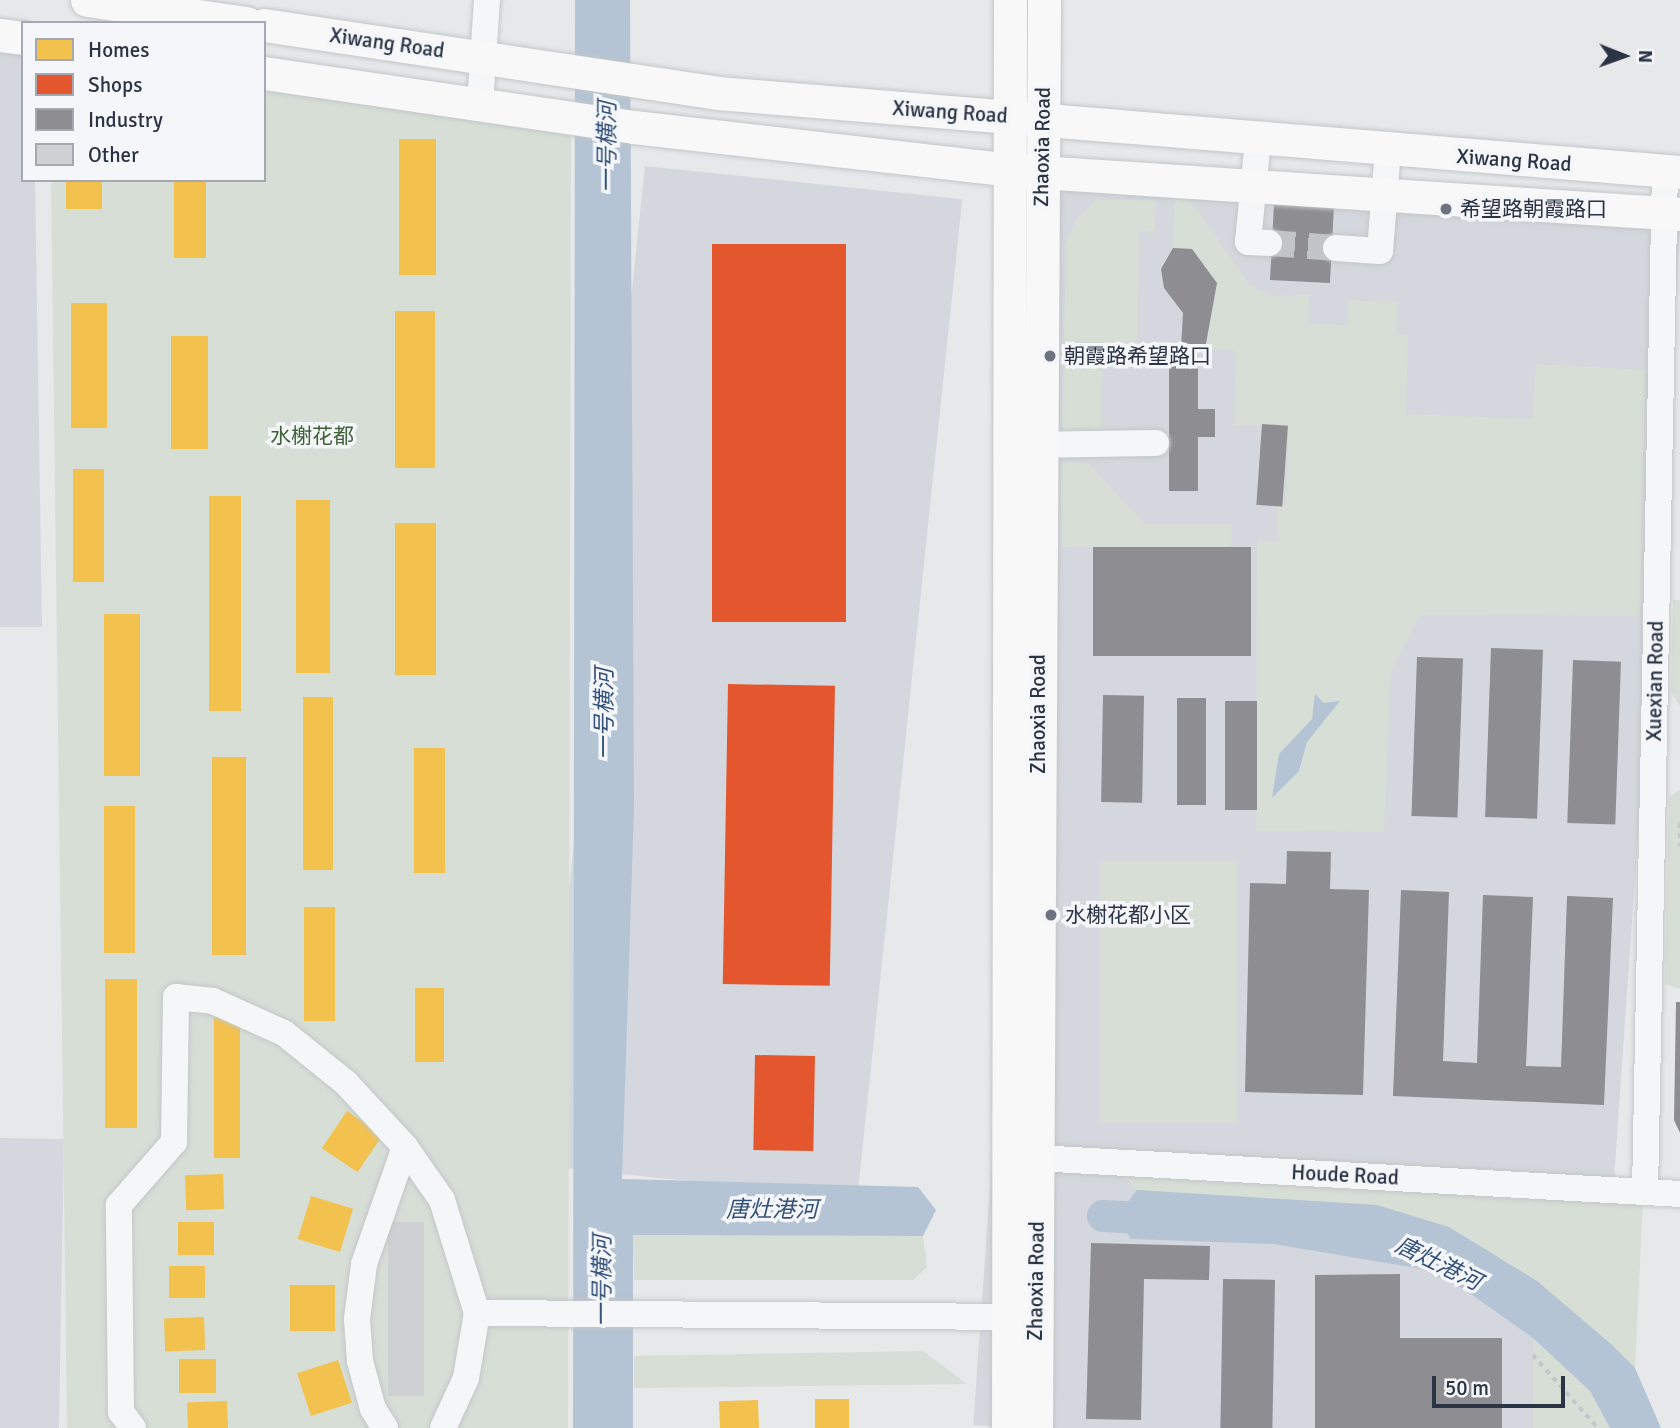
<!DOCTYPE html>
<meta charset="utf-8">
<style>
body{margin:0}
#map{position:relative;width:1680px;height:1428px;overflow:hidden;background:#e6e8ea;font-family:Signika,"Noto Sans SC",sans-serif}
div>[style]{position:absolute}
.built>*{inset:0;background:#d4d7dd;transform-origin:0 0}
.green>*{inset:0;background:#d6ded6;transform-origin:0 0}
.water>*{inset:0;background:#b4c4d5}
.homes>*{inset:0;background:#f2c14e;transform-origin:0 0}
.shops>*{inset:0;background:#e4572e;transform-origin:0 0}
.industry>*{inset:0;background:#8d8d92;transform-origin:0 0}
.river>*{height:32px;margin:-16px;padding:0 16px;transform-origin:16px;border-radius:16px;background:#b4c4d5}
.building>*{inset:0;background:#ced0d3;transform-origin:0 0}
.minor-tunnel>*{height:26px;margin-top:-13px;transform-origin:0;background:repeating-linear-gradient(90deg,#c1c4c9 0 26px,transparent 0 39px)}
.path>*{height:3.5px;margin-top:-1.75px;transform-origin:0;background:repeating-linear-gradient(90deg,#c5c6ca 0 5px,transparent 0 10px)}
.roads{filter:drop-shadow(0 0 2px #c4c6c8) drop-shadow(0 0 2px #c4c6c8)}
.minor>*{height:26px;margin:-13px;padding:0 13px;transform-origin:13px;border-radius:13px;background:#f5f6f7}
.major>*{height:33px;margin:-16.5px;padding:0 16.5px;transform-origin:16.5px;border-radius:16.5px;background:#f8f8f8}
.dots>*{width:19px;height:19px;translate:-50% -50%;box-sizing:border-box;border:4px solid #f4f6f9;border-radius:50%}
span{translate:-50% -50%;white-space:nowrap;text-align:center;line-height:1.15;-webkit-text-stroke:7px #f4f6f9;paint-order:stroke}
.street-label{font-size:21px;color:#2b3445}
.poi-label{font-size:21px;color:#2b3445}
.left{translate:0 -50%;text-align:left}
.park-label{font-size:21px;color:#3f6138}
.water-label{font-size:23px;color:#34527a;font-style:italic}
.legend{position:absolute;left:21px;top:21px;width:245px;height:161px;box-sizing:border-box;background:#f4f6f9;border:2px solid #a4a8b1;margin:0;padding:9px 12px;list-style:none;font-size:21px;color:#2b3445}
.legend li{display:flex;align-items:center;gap:14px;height:35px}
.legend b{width:35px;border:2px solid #a4a8b1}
.north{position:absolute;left:1589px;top:21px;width:70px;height:70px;-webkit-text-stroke:5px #f4f6f9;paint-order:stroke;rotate:91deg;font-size:19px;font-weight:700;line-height:28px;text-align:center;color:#2b3445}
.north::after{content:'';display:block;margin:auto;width:24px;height:32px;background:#2b3445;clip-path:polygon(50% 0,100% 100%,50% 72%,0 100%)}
.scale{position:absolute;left:1432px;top:1376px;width:133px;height:32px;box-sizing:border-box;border:4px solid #2b3445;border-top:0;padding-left:9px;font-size:21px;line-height:24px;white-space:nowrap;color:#2b3445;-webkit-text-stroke:5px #f4f6f9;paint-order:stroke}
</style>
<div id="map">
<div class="built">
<i style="clip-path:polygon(0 51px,23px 54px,23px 180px,35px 180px,42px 627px,0 627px)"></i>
<i style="left:645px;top:166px;width:319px;height:1005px;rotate:6deg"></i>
<i style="left:1060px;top:185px;width:622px;height:1243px;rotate:4deg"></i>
<i style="left:0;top:1138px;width:64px;height:290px;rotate:1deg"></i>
</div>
<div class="green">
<i style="clip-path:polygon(264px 89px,571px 134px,568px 1428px,67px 1428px,51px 180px,264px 180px)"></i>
<i style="clip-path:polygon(1175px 198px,1189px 198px,1249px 284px,1270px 296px,1309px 295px,1308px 323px,1347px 325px,1348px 300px,1398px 302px,1396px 334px,1408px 335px,1406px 414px,1532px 419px,1536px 364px,1645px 370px,1640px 616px,1420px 615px,1391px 671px,1384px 832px,1256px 831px,1257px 541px,1277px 541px,1278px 504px,1286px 504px,1288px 427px,1234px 425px,1236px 350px,1205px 349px,1217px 283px,1192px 249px,1173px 248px)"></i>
<i style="clip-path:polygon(1097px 199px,1156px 200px,1155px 231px,1139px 231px,1137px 343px,1103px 343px,1101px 433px,1062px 432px,1066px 244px,1077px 219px)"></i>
<i style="clip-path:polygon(1061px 462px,1088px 463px,1145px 524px,1232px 524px,1231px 548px,1061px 547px)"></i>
<i style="clip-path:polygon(1673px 600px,1680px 600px,1680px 706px,1671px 692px)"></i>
<i style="clip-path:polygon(1680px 790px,1680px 989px,1665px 984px,1669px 797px)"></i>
<i style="left:1099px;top:861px;width:138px;height:262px"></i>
<i style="clip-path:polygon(1115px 1169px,1643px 1200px,1635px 1368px,1537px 1281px,1377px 1205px,1137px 1190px)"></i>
<i style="clip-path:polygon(633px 1235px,923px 1236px,927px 1267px,913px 1280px,634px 1280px)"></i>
<i style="clip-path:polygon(1533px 1338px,1590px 1391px,1610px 1428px,1533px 1428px)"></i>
<i style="clip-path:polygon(923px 1351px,967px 1384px,634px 1388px,634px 1356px)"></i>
</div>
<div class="water">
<i style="clip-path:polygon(575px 0,630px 0,634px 807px,622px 1179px,918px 1187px,936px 1210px,923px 1236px,633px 1235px,633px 1428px,573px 1428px)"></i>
<i style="clip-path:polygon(1315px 694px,1324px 703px,1340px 701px,1307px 742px,1299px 771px,1272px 798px,1279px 754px,1312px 719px)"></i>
<i style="clip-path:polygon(1137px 1190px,1377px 1205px,1449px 1227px,1537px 1281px,1611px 1344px,1635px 1368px,1661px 1428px,1610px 1428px,1590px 1391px,1533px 1338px,1464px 1289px,1422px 1269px,1274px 1244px,1131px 1239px,1116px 1217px)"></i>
</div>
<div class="homes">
<i style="left:399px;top:139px;width:37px;height:136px"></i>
<i style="left:66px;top:180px;width:36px;height:29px"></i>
<i style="left:174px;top:180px;width:32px;height:78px"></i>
<i style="left:71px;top:303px;width:36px;height:125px"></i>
<i style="left:395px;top:311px;width:40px;height:157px"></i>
<i style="left:171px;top:336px;width:37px;height:113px"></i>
<i style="left:73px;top:469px;width:31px;height:113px"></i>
<i style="left:209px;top:496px;width:32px;height:215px"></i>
<i style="left:296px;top:500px;width:34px;height:173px"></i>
<i style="left:395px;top:523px;width:41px;height:152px"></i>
<i style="left:104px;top:614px;width:36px;height:162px"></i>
<i style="left:303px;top:697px;width:30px;height:173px"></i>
<i style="left:414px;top:748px;width:31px;height:125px"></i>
<i style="left:246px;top:757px;width:198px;height:34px;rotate:90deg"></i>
<i style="left:104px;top:806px;width:31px;height:147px"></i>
<i style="left:304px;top:907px;width:31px;height:114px"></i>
<i style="left:105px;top:979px;width:32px;height:149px"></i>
<i style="left:415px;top:988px;width:29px;height:74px"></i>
<i style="left:214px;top:1018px;width:26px;height:140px"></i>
<i style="left:347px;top:1111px;width:43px;height:45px;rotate:34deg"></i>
<i style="left:223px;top:1174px;width:35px;height:38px;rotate:88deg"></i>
<i style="left:311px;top:1196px;width:44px;height:45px;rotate:17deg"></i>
<i style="left:178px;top:1222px;width:36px;height:33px"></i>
<i style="left:169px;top:1266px;width:36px;height:32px"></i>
<i style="left:335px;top:1285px;width:46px;height:45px;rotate:90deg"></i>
<i style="left:204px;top:1317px;width:33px;height:40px;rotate:88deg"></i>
<i style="left:179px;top:1359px;width:37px;height:34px"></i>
<i style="left:338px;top:1360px;width:45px;height:43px;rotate:72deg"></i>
<i style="left:815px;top:1399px;width:34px;height:29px"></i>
<i style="left:758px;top:1400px;width:28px;height:39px;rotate:88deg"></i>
<i style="left:227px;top:1401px;width:27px;height:40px;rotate:88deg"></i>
</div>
<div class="shops">
<i style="left:712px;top:244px;width:134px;height:378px"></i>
<i style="left:728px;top:684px;width:107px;height:300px;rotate:1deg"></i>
<i style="left:755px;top:1055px;width:60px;height:95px;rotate:1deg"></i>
</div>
<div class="industry">
<i style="left:1274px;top:204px;width:60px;height:76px;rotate:3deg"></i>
<i style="clip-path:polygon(1173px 248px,1192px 249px,1217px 283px,1205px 349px,1181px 348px,1183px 313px,1164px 288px,1161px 269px)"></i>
<i style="clip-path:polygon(1169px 353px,1198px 353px,1198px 409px,1215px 409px,1215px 437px,1198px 437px,1198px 491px,1169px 491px)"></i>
<i style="left:1262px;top:424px;width:26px;height:81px;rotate:4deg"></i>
<i style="left:1093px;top:547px;width:158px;height:109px"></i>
<i style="left:1491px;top:648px;width:52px;height:169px;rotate:2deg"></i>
<i style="left:1417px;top:657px;width:46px;height:159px;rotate:2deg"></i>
<i style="left:1573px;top:660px;width:48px;height:163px;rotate:2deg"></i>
<i style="left:1103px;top:695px;width:41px;height:107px;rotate:1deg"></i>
<i style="left:1177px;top:698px;width:29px;height:107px"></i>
<i style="left:1225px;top:701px;width:32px;height:109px"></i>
<i style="clip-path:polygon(1287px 851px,1331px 852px,1330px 889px,1369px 890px,1363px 1095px,1245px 1092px,1250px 883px,1286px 884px)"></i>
<i style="clip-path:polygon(1401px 890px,1449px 892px,1443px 1061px,1477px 1063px,1483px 895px,1533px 897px,1526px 1066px,1561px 1067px,1567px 896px,1613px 898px,1604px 1105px,1393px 1096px)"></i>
<i style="clip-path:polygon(1676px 1002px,1680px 1002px,1680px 1133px,1674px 1120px)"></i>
<i style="clip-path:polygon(1091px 1243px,1210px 1246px,1209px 1280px,1144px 1279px,1141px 1420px,1086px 1419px)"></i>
<i style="clip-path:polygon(1400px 1274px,1400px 1338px,1502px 1338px,1502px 1428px,1315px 1428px,1315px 1275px)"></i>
<i style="left:1223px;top:1279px;width:52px;height:149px;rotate:1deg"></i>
</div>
<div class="river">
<i style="left:1103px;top:1216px;width:55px;rotate:3.1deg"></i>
</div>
<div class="building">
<i style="left:388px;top:1222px;width:36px;height:174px"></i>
</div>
<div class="minor-tunnel">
<i style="left:1269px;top:243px;width:67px;rotate:4.3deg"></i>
</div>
<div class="path">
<i style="left:1680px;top:823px;width:23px;rotate:90deg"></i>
<i style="left:1533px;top:1355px;width:98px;rotate:48.3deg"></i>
</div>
<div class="roads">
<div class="minor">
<i style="left:480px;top:105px;width:105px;rotate:-86.2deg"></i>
<i style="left:1258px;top:140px;width:102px;rotate:95.6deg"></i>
<i style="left:1248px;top:242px;width:21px;rotate:3deg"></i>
<i style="left:1336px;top:248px;width:44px;rotate:3.9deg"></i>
<i style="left:1380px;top:251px;width:101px;rotate:-85.5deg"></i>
<i style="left:1022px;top:445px;width:134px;rotate:-0.9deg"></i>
<i style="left:1019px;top:1157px;width:662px;rotate:3.2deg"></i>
<i style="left:1645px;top:1192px;width:1021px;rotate:-88.88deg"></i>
<i style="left:477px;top:1313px;width:549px;rotate:0.42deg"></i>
<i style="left:133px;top:1428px;width:20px;rotate:-127deg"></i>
<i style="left:121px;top:1412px;width:207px;rotate:-90.6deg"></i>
<i style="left:119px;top:1205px;width:84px;rotate:-48.9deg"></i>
<i style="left:174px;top:1142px;width:145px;rotate:-89.2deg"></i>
<i style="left:176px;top:997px;width:37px;rotate:6deg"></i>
<i style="left:213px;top:1001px;width:78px;rotate:24.3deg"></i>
<i style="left:284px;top:1033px;width:80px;rotate:38.9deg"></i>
<i style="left:346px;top:1083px;width:87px;rotate:47.3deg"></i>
<i style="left:405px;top:1147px;width:65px;rotate:55.1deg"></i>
<i style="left:442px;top:1200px;width:118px;rotate:72.8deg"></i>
<i style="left:477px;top:1313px;width:66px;rotate:99.6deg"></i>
<i style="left:466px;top:1378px;width:55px;rotate:114.7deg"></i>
<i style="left:385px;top:1428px;width:22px;rotate:-122deg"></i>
<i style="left:373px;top:1409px;width:50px;rotate:-105.2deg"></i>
<i style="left:360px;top:1361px;width:42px;rotate:-94.1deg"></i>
<i style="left:357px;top:1319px;width:55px;rotate:-82.7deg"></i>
<i style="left:364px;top:1264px;width:124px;rotate:-70.7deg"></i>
</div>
<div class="major">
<i style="left:87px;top:0;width:161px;rotate:8.2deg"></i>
<i style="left:264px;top:25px;width:459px;rotate:8.5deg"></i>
<i style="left:718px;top:93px;width:965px;rotate:4.69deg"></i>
<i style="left:0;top:35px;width:23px;rotate:7deg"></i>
<i style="left:264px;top:73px;width:374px;rotate:8.3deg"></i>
<i style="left:634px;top:127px;width:377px;rotate:6.5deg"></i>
<i style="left:1009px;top:170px;width:672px;rotate:3.75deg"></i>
<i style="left:1008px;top:1428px;width:1428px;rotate:-89.92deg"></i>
<i style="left:1036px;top:1428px;width:1428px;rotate:-89.68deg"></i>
</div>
</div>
<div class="dots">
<i style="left:1446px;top:209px;background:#6c737f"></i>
<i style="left:1050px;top:356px;background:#6c737f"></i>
<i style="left:1051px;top:915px;background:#6c737f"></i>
</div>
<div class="street-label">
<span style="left:387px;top:43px;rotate:8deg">Xiwang Road</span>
<span style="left:950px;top:112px;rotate:4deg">Xiwang Road</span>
<span style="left:1042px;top:147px;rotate:-89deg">Zhaoxia Road</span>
<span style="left:1514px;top:160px;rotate:4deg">Xiwang Road</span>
<span style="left:1655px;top:681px;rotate:-89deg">Xuexian Road</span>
<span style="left:1038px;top:714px;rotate:-90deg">Zhaoxia Road</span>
<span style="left:1345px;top:1175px;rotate:3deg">Houde Road</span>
<span style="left:1036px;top:1281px;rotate:-89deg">Zhaoxia Road</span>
</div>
<div class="poi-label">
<span class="left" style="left:1460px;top:209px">希望路朝霞路口</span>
<span class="left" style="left:1064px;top:356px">朝霞路希望路口</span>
<span class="left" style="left:1065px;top:915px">水榭花都小区</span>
</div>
<div class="park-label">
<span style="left:312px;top:436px">水榭花都</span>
</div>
<div class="water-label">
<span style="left:608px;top:147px;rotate:-90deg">一号横河</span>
<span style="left:605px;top:714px;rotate:-90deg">一号横河</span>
<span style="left:772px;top:1210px">唐灶港河</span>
<span style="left:1438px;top:1264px;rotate:26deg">唐灶港河</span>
<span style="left:603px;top:1281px;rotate:-90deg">一号横河</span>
</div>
<ul class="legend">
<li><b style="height:19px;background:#f2c14e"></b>Homes</li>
<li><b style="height:19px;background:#e4572e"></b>Shops</li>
<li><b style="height:19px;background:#8d8d92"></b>Industry</li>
<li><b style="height:19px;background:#ced0d3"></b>Other</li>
</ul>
<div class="north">N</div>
<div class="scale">50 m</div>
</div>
